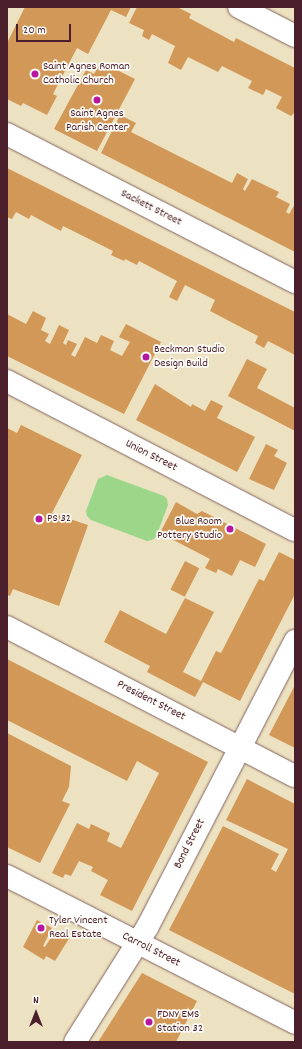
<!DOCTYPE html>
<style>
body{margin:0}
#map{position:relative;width:302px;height:1049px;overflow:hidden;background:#ece1c0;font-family:Dekko,sans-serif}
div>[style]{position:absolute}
.green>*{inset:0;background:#9bd689}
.building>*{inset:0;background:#d29857;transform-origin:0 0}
.roads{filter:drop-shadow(0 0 1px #83635f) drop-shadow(0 0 1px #83635f)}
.minor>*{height:22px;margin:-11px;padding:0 11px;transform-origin:11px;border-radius:11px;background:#fff}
.dots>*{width:11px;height:11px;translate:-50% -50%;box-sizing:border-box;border:2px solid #fdfcf7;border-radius:50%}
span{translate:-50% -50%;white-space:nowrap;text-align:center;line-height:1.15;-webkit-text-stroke:3.5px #fdfcf7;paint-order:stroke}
.poi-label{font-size:12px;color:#4a1f2b}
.left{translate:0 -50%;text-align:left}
.right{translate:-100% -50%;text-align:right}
.street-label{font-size:12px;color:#4a1f2b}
.frame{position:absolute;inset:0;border:8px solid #4a1f2b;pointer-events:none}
.north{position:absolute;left:16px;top:993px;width:40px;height:40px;-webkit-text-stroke:3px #fdfcf7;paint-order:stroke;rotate:0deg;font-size:11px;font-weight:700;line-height:16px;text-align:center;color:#4a1f2b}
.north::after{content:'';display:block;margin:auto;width:14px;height:18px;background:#4a1f2b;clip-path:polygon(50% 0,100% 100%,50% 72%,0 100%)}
.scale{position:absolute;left:16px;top:24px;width:55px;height:18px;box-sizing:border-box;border:2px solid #4a1f2b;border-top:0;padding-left:5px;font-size:12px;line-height:14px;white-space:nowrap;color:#4a1f2b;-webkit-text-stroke:3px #fdfcf7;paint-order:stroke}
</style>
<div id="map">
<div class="green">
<i style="clip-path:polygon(107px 475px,164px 496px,167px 499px,168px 505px,156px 537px,152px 540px,147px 541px,91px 520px,87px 516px,86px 511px,98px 479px)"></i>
</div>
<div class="building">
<i style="clip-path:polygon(25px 7px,131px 7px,126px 17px,111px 10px,88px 54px,77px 48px,53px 94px,57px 96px,47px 115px,23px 103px,21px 106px,7px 99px,7px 43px)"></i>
<i style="clip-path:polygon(137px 7px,177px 7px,191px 14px,189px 18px,234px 42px,236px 38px,295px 68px,295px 112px,291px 116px,276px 108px,282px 97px,266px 89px,263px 95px,248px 88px,252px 81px,222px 66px,218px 72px,188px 57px,181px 70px,168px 63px,175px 46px,152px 34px,149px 40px,142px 36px,144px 30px,129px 23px)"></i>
<i style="clip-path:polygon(101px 62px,135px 79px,97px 151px,54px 129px,86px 70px,94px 74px)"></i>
<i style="clip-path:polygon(120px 115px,136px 123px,131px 132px,232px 183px,237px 173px,248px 179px,243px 189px,245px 191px,252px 179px,279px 192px,276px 197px,290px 204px,286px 212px,289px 214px,295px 204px,295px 252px,101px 153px)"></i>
<i style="clip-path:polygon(7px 168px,295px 312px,295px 355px,268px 341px,264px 348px,255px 343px,258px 336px,210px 311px,215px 300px,185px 285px,177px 301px,169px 297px,177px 281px,139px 261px,137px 265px,125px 259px,124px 261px,111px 255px,113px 251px,63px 226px,61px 231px,31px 215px,29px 219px,16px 212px,12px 219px,7px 217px)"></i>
<i style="clip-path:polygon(33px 311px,46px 318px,41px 330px,49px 334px,45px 341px,50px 344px,59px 325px,69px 330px,63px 343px,66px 345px,68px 340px,77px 344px,71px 355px,75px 357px,85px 337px,97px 343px,101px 335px,114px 341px,110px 350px,122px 356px,130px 342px,119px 337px,126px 324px,161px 342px,124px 414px,7px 356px,7px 314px,26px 324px)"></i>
<i style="clip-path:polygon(247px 359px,267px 369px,257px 388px,295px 408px,295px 431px,228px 396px)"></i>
<i style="clip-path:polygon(155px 384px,191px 407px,192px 404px,205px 411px,211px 400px,223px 406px,217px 418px,255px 437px,237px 472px,136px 420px)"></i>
<i style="clip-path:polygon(21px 425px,82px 455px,52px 513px,88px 525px,59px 606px,13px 589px,10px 596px,7px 595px,7px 428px,17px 433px)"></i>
<i style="clip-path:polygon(266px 444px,278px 450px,274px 456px,287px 463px,274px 490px,249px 479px)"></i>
<i style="clip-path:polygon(176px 502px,197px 514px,202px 511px,266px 544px,255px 567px,240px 560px,232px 576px,218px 569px,216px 573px,205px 568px,210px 559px,160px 533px)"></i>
<i style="clip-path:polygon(279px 552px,295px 560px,295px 594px,240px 701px,203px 682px,195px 697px,147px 672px,150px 666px,104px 642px,120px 610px,166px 634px,185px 598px,214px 612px,183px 672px,201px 681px,216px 651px,221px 653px,259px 579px,264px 581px)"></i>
<i style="left:185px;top:561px;width:16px;height:32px;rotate:27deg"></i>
<i style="clip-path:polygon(7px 659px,208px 762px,132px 911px,100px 895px,108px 880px,91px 871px,93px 867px,79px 861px,71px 876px,65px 874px,63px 878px,52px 873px,77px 823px,89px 829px,91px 824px,110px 833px,107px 841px,121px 848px,159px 773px,137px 761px,127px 781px,7px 720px)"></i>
<i style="clip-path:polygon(295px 685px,295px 748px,269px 735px)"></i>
<i style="clip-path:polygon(7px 733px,71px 766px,69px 787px,62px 801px,70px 804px,40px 863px,7px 847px)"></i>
<i style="clip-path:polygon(247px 779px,295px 804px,295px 994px,169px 930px,223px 826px,279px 854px,271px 869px,276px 872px,288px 849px,226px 820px)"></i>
<i style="clip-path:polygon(37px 920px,52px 928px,43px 946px,45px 947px,56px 930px,70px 937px,55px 961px,46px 956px,44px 960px,23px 947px)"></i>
<i style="clip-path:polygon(142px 973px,197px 1001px,176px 1042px,98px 1042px)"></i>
</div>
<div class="roads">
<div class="minor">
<i style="left:239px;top:7px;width:63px;rotate:27.4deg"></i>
<i style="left:7px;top:134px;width:324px;rotate:27.2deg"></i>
<i style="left:7px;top:381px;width:324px;rotate:27.4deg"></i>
<i style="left:7px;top:627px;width:324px;rotate:27.4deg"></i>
<i style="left:7px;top:876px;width:323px;rotate:27deg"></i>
<i style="left:75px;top:1042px;width:137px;rotate:-57.8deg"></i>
<i style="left:148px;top:926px;width:321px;rotate:-62.7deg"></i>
</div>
</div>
<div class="dots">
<i style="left:35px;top:74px;background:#b5179e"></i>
<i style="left:97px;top:100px;background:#b5179e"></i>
<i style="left:146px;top:357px;background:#b5179e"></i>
<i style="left:39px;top:519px;background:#b5179e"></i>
<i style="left:230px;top:529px;background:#b5179e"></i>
<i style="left:41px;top:928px;background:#b5179e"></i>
<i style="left:149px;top:1022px;background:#b5179e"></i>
</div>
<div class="poi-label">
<span class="left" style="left:43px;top:74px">Saint Agnes Roman<br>Catholic Church</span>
<span style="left:97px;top:121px">Saint Agnes<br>Parish Center</span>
<span class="left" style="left:154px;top:357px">Beckman Studio<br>Design Build</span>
<span class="left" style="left:47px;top:519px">PS 32</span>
<span class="right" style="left:222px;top:529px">Blue Room<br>Pottery Studio</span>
<span class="left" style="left:49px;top:928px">Tyler Vincent<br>Real Estate</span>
<span class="left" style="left:157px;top:1022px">FDNY EMS<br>Station 32</span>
</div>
<div class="street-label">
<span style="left:151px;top:208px;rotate:27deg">Sackett Street</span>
<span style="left:151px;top:456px;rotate:27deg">Union Street</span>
<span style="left:151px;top:701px;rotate:27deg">President Street</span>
<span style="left:190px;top:844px;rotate:-63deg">Bond Street</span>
<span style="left:151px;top:950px;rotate:27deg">Carroll Street</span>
</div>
<div class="frame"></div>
<div class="north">N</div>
<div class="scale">20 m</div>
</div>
